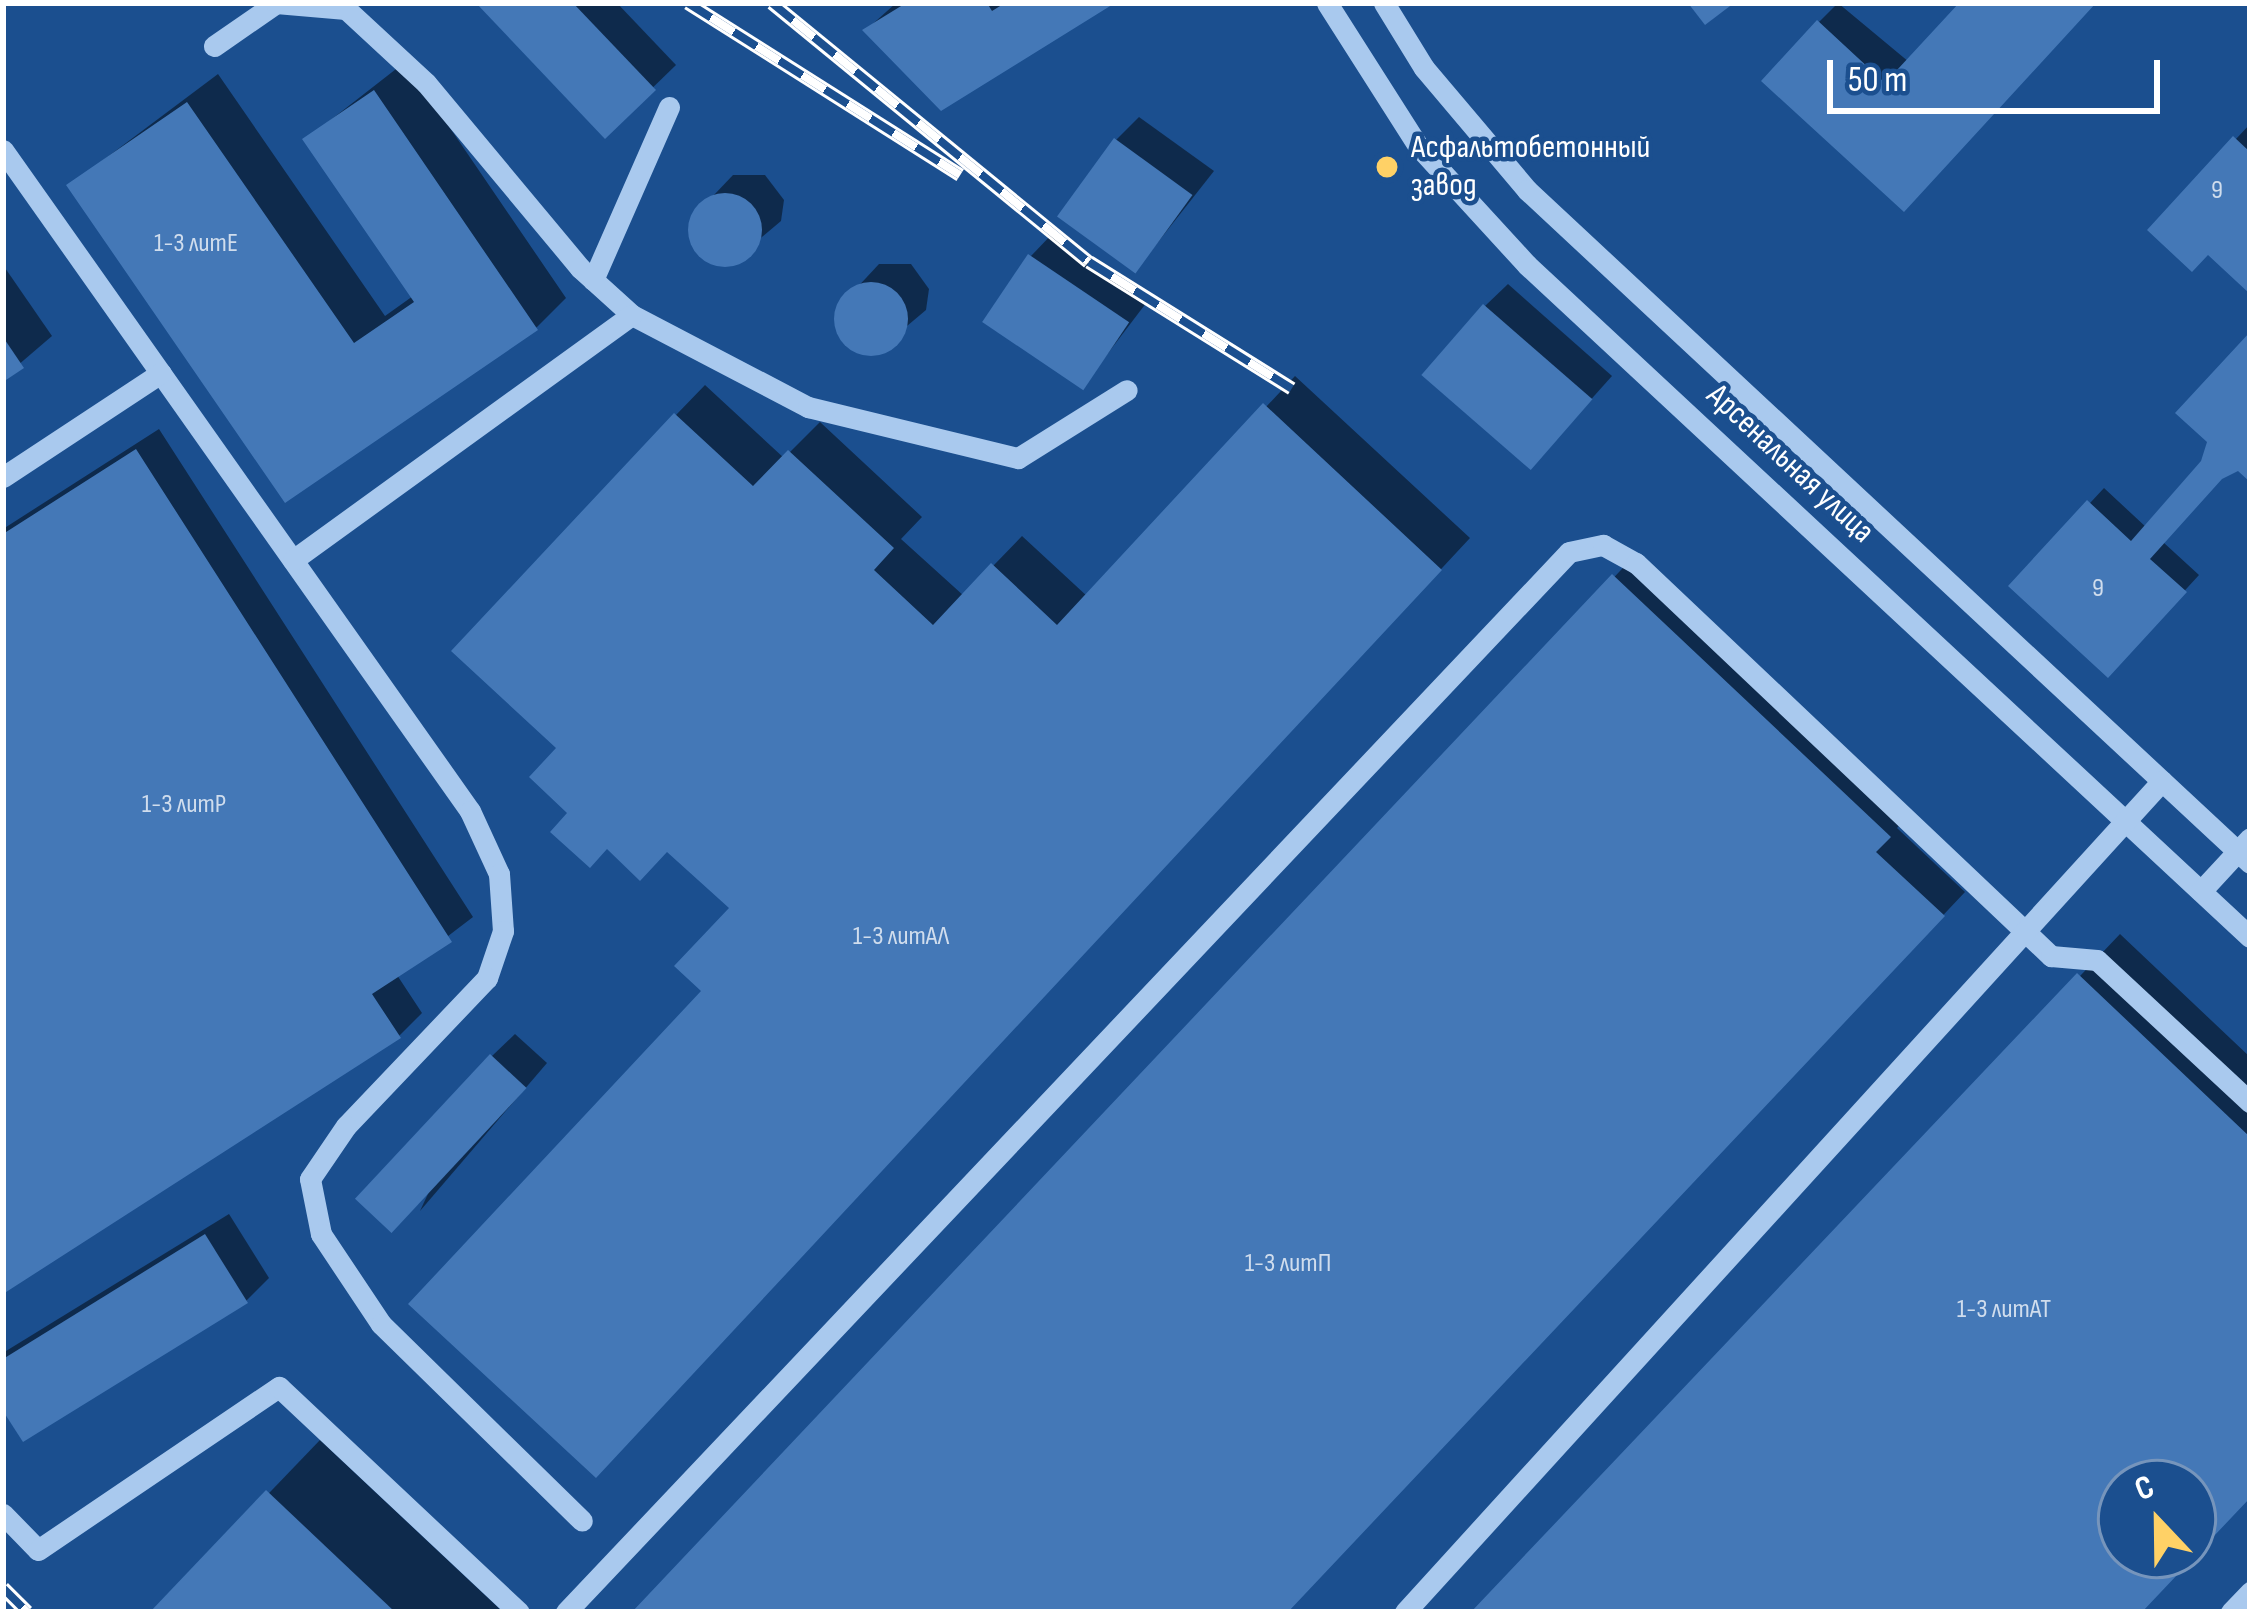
<!DOCTYPE html>
<meta charset="utf-8">
<style>
body{margin:0}
#map{position:relative;width:2253px;height:1615px;overflow:hidden;background:#1b4f8f;font-family:"Sofia Sans Condensed",sans-serif}
div>[style]{position:absolute}
.shadow>*{inset:0;background:#0007}
.building>*{inset:0;background:#4478b7;transform-origin:0 0}
.round{border-radius:50%}
.minor>*{height:21px;margin:-10.5px;padding:0 10.5px;transform-origin:10.5px;border-radius:10.5px;background:#a9c9ee}
.rail>*{height:14px;margin-top:-7px;transform-origin:0;background:repeating-linear-gradient(90deg,#1b4f8f 0 27px,#fff 0 54px);box-sizing:border-box;border-block:3px solid #fff}
.dots>*{width:33px;height:33px;translate:-50% -50%;box-sizing:border-box;border:6px solid #1b4f8f;border-radius:50%}
span{translate:-50% -50%;white-space:nowrap;text-align:center;line-height:1.15;-webkit-text-stroke:9px #1b4f8f;paint-order:stroke}
.number-label{font-size:27px;color:#d0dded}
.number-label span{-webkit-text-stroke-width:0}
.poi-label{font-size:33px;color:#fff}
.left{translate:0 -50%;text-align:left}
.street-label{font-size:33px;color:#fff}
.frame{position:absolute;inset:0;border:6px solid #fff;pointer-events:none}
.north{position:absolute;left:2097px;top:1459px;width:120px;height:120px;box-sizing:border-box;background:#1b4f8f;border:3px solid #7695bc;border-radius:50%;rotate:338deg;font-size:33px;font-weight:700;line-height:48px;text-align:center;color:#fff}
.north::after{content:'';display:block;margin:auto;width:42px;height:54px;background:#ffd166;clip-path:polygon(50% 0,100% 100%,50% 72%,0 100%)}
.scale{position:absolute;left:1827px;top:60px;width:333px;height:54px;box-sizing:border-box;border:6px solid #fff;border-top:0;padding-left:15px;font-size:36px;line-height:42px;white-space:nowrap;color:#fff;-webkit-text-stroke:9px #1b4f8f;paint-order:stroke}
</style>
<div id="map">
<div class="shadow">
<i style="clip-path:polygon(480px 3px,617px 3px,676px 65px,605px 134px)"></i>
<i style="clip-path:polygon(896px 3px,1109px 3px,866px 30px)"></i>
<i style="clip-path:polygon(1838px 3px,1909px 62px,1963px 3px,2094px 3px,1903px 208px,1819px 22px)"></i>
<i style="clip-path:polygon(405px 62px,566px 298px,537px 327px,286px 499px,70px 185px,218px 74px,385px 316px,413px 296px,305px 140px)"></i>
<i style="clip-path:polygon(1139px 117px,1214px 171px,1136px 270px,1116px 140px)"></i>
<i style="clip-path:polygon(2250px 124px,2250px 290px,2209px 252px,2151px 230px)"></i>
<i style="clip-path:polygon(733px 175px,765px 175px,784px 200px,781px 221px,730px 264px,707px 259px,693px 241px,693px 217px)"></i>
<i style="clip-path:polygon(1053px 233px,1150px 298px,1083px 386px,1031px 256px)"></i>
<i style="clip-path:polygon(879px 264px,911px 264px,929px 289px,926px 310px,875px 353px,853px 348px,838px 330px,839px 307px)"></i>
<i style="clip-path:polygon(3px 265px,52px 336px,3px 378px)"></i>
<i style="clip-path:polygon(1508px 284px,1612px 376px,1552px 443px,1485px 306px)"></i>
<i style="clip-path:polygon(2250px 336px,2250px 478px,2238px 467px,2223px 475px,2163px 542px,2199px 575px,2122px 659px,2013px 586px,2104px 488px,2147px 528px,2204px 463px)"></i>
<i style="clip-path:polygon(1295px 376px,1470px 538px,625px 1445px,705px 991px,733px 908px,668px 848px,571px 813px,560px 748px,676px 415px,705px 385px,784px 458px,820px 422px,922px 517px,901px 539px,964px 596px,1022px 536px,1088px 597px)"></i>
<i style="clip-path:polygon(159px 429px,473px 917px,397px 975px,422px 1013px,399px 1036px,3px 1290px,3px 529px)"></i>
<i style="clip-path:polygon(1637px 553px,1911px 812px,1897px 828px,1965px 892px,1286px 1612px,636px 1612px)"></i>
<i style="clip-path:polygon(evenodd,2120px 934px,2250px 1057px,2250px 1496px,2140px 1612px,1475px 1612px,2120px 934px,2121px 1483px,2193px 1483px,2193px 1555px,2121px 1555px,2121px 1483px)"></i>
<i style="clip-path:polygon(515px 1034px,547px 1063px,420px 1211px,492px 1056px)"></i>
<i style="clip-path:polygon(229px 1214px,269px 1278px,246px 1301px,3px 1405px,6px 1351px)"></i>
<i style="clip-path:polygon(320px 1440px,503px 1612px,155px 1612px)"></i>
</div>
<div class="building">
<i style="clip-path:polygon(476px 3px,573px 3px,656px 90px,605px 139px)"></i>
<i style="clip-path:polygon(906px 3px,987px 3px,992px 11px,1005px 3px,1115px 3px,941px 111px,862px 30px)"></i>
<i style="clip-path:polygon(1688px 3px,1734px 3px,1705px 25px)"></i>
<i style="clip-path:polygon(1959px 3px,2096px 3px,1904px 212px,1761px 81px,1817px 20px,1885px 83px)"></i>
<i style="clip-path:polygon(374px 90px,538px 330px,285px 503px,66px 185px,187px 102px,354px 343px,414px 302px,302px 139px)"></i>
<i style="clip-path:polygon(2233px 136px,2250px 152px,2250px 294px,2208px 255px,2192px 272px,2147px 230px)"></i>
<i style="left:1114px;top:138px;width:97px;height:97px;rotate:36deg"></i>
<i class="round" style="left:688px;top:193px;width:74px;height:74px"></i>
<i style="left:1028px;top:254px;width:122px;height:82px;rotate:34deg"></i>
<i class="round" style="left:834px;top:282px;width:74px;height:74px"></i>
<i style="left:1483px;top:304px;width:145px;height:94px;rotate:41deg"></i>
<i style="clip-path:polygon(2250px 332px,2250px 482px,2238px 471px,2222px 479px,2150px 559px,2187px 592px,2108px 678px,2008px 586px,2087px 500px,2131px 541px,2201px 461px,2207px 442px,2175px 413px)"></i>
<i style="clip-path:polygon(3px 337px,24px 368px,3px 382px)"></i>
<i style="clip-path:polygon(1263px 403px,1442px 570px,596px 1478px,408px 1304px,701px 991px,674px 966px,729px 908px,667px 852px,640px 881px,607px 849px,590px 868px,550px 832px,567px 813px,529px 777px,556px 748px,451px 651px,674px 413px,753px 486px,788px 450px,894px 548px,874px 570px,933px 625px,991px 563px,1057px 625px)"></i>
<i style="clip-path:polygon(136px 449px,452px 942px,372px 994px,401px 1038px,3px 1294px,3px 534px)"></i>
<i style="clip-path:polygon(1612px 574px,1891px 837px,1876px 852px,1945px 916px,1288px 1612px,632px 1612px)"></i>
<i style="clip-path:polygon(evenodd,2077px 973px,2250px 1137px,2250px 1498px,2142px 1612px,1471px 1612px,2077px 973px,2121px 1483px,2193px 1483px,2193px 1555px,2121px 1555px,2121px 1483px)"></i>
<i style="left:490px;top:1054px;width:50px;height:198px;rotate:43deg"></i>
<i style="clip-path:polygon(205px 1234px,248px 1303px,23px 1442px,3px 1411px,3px 1359px)"></i>
<i style="clip-path:polygon(266px 1490px,395px 1612px,150px 1612px)"></i>
</div>
<div class="minor">
<i style="left:1327px;top:3px;width:169px;rotate:57.5deg"></i>
<i style="left:1418px;top:146px;width:161px;rotate:47.5deg"></i>
<i style="left:1527px;top:265px;width:987px;rotate:42.91deg"></i>
<i style="left:1384px;top:3px;width:76px;rotate:58.4deg"></i>
<i style="left:1424px;top:68px;width:160px;rotate:49.8deg"></i>
<i style="left:1527px;top:190px;width:988px;rotate:42.95deg"></i>
<i style="left:214px;top:46px;width:75px;rotate:-34.7deg"></i>
<i style="left:276px;top:3px;width:70px;rotate:4.9deg"></i>
<i style="left:346px;top:9px;width:109px;rotate:42.8deg"></i>
<i style="left:426px;top:83px;width:241px;rotate:50.2deg"></i>
<i style="left:580px;top:268px;width:70px;rotate:42.1deg"></i>
<i style="left:632px;top:315px;width:199px;rotate:27.6deg"></i>
<i style="left:808px;top:407px;width:216px;rotate:13.7deg"></i>
<i style="left:1018px;top:458px;width:128px;rotate:-32deg"></i>
<i style="left:3px;top:150px;width:809px;rotate:54.76deg"></i>
<i style="left:470px;top:811px;width:69px;rotate:65.3deg"></i>
<i style="left:499px;top:874px;width:57px;rotate:86deg"></i>
<i style="left:503px;top:931px;width:50px;rotate:108.8deg"></i>
<i style="left:487px;top:978px;width:204px;rotate:133.6deg"></i>
<i style="left:346px;top:1126px;width:64px;rotate:124.2deg"></i>
<i style="left:310px;top:1179px;width:56px;rotate:78.7deg"></i>
<i style="left:321px;top:1234px;width:108px;rotate:56.3deg"></i>
<i style="left:381px;top:1324px;width:281px;rotate:44.4deg"></i>
<i style="left:593px;top:280px;width:189px;rotate:-66.3deg"></i>
<i style="left:3px;top:477px;width:189px;rotate:-33.4deg"></i>
<i style="left:293px;top:560px;width:418px;rotate:-35.9deg"></i>
<i style="left:2201px;top:891px;width:72px;rotate:-47.2deg"></i>
<i style="left:3px;top:1514px;width:50px;rotate:45.8deg"></i>
<i style="left:38px;top:1550px;width:291px;rotate:-34.1deg"></i>
<i style="left:279px;top:1387px;width:329px;rotate:43.2deg"></i>
<i style="left:566px;top:1612px;width:1459px;rotate:-46.58deg"></i>
<i style="left:1569px;top:552px;width:35px;rotate:-12deg"></i>
<i style="left:1603px;top:545px;width:38px;rotate:29deg"></i>
<i style="left:1636px;top:563px;width:572px;rotate:43.44deg"></i>
<i style="left:2051px;top:956px;width:46px;rotate:5deg"></i>
<i style="left:2097px;top:960px;width:209px;rotate:42.9deg"></i>
<i style="left:1405px;top:1612px;width:1124px;rotate:-47.67deg"></i>
<i style="left:2231px;top:1612px;width:28px;rotate:-46deg"></i>
</div>
<div class="rail">
<i style="left:688px;top:3px;width:322px;rotate:32.3deg"></i>
<i style="left:772px;top:3px;width:409px;rotate:39.3deg"></i>
<i style="left:1089px;top:262px;width:239px;rotate:32deg"></i>
<i style="left:3px;top:1588px;width:34px;rotate:45deg"></i>
</div>
<div class="dots">
<i style="left:1387px;top:167px;background:#ffd166"></i>
</div>
<div class="number-label">
<span style="left:2217px;top:191px">9</span>
<span style="left:196px;top:244px">1-3 литЕ</span>
<span style="left:2098px;top:589px">9</span>
<span style="left:184px;top:805px">1-3 литР</span>
<span style="left:901px;top:937px">1-3 литАЛ</span>
<span style="left:1288px;top:1264px">1-3 литП</span>
<span style="left:2004px;top:1310px">1-3 литАТ</span>
</div>
<div class="poi-label">
<span class="left" style="left:1411px;top:167px">Асфальтобетонный<br>завод</span>
</div>
<div class="street-label">
<span style="left:1790px;top:464px;rotate:43deg">Арсенальная улица</span>
</div>
<div class="frame"></div>
<div class="north">С</div>
<div class="scale">50 m</div>
</div>
